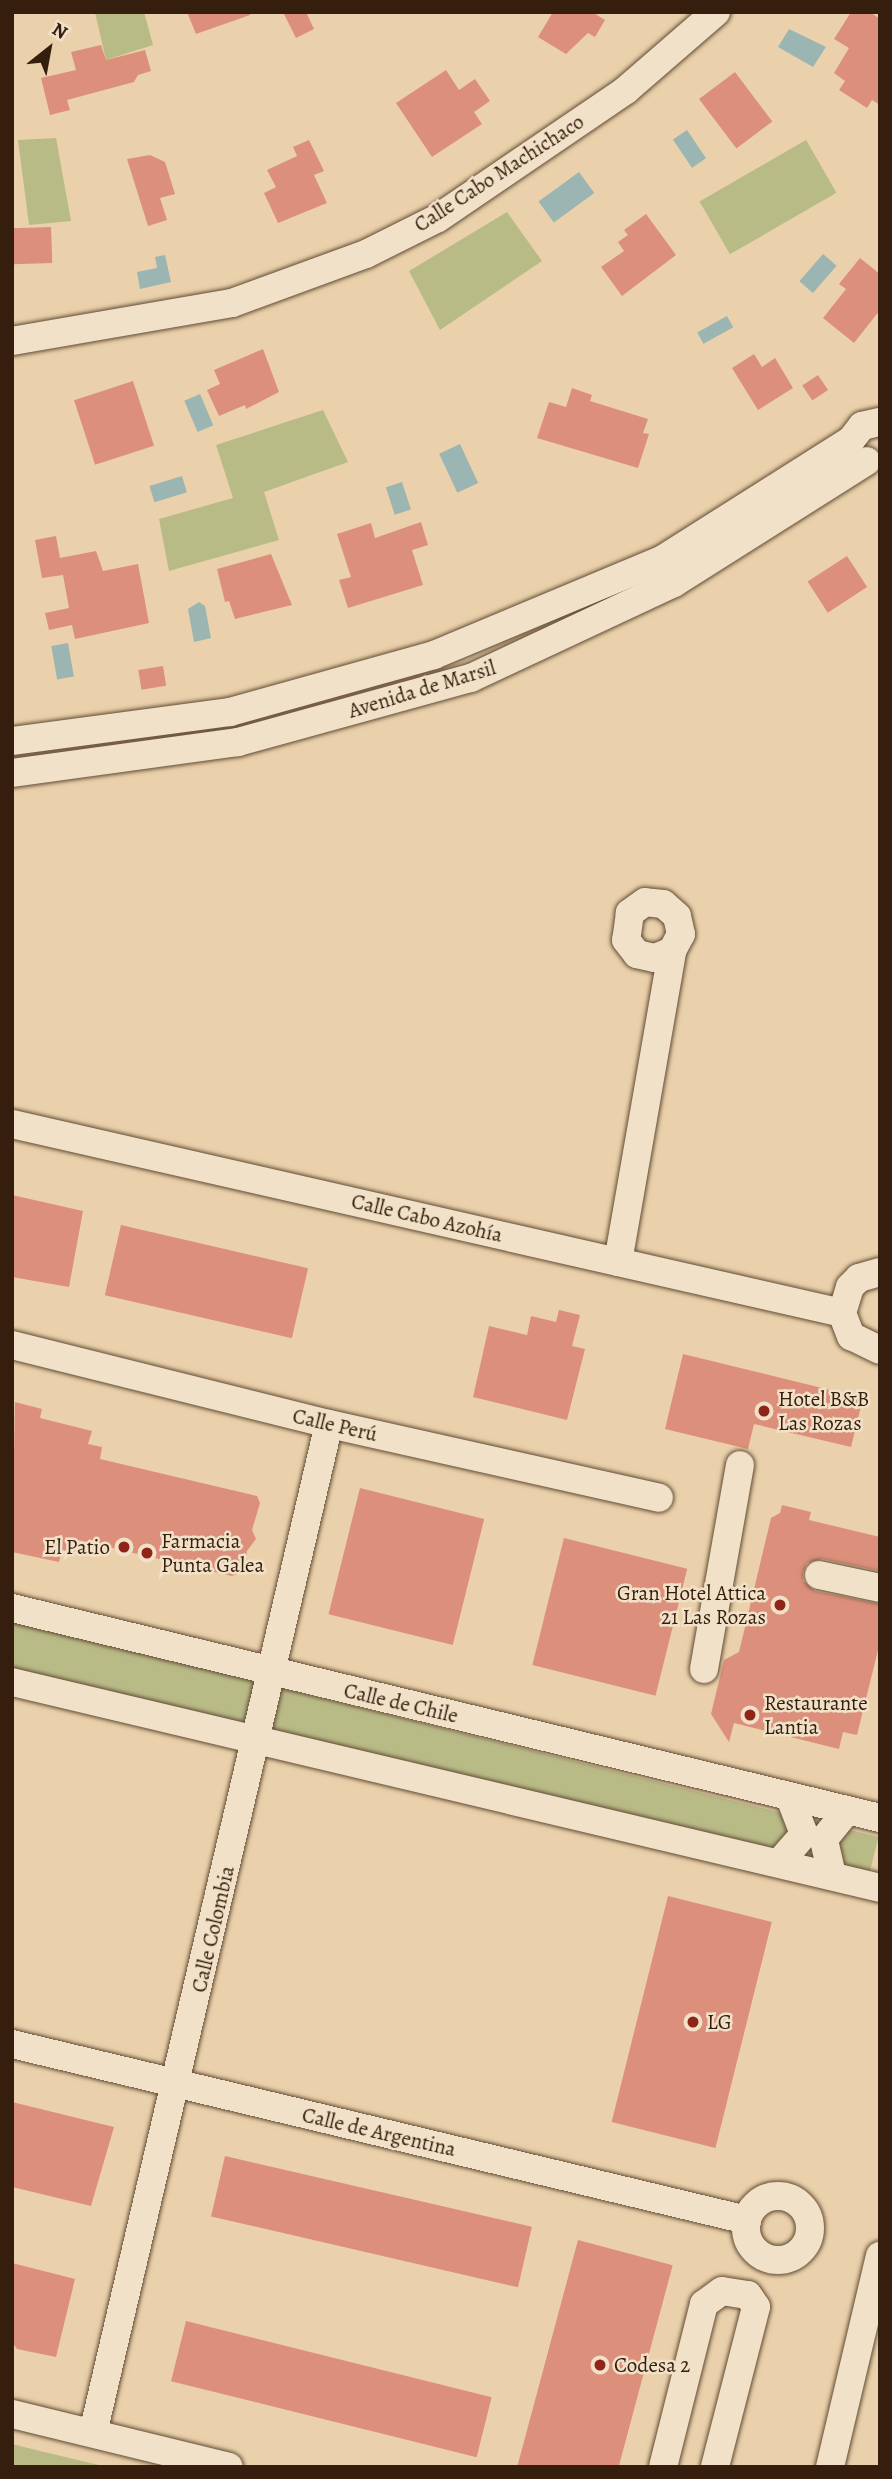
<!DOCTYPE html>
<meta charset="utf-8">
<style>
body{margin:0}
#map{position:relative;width:892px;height:2479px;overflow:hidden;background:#ead1ab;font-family:Alegreya,serif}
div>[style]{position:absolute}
.green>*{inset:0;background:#b9bb87;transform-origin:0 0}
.water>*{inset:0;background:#9bb5b3;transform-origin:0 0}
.building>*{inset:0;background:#dc907c;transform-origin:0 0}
.roads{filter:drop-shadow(0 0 2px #624b34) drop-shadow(0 0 2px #624b34)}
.minor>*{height:28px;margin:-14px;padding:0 14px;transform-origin:14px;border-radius:14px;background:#f1e1c8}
.minor>.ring{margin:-14px;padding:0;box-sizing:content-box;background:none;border:28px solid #f1e1c8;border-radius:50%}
.dots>*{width:19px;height:19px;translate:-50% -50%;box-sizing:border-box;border:4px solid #f1e1c8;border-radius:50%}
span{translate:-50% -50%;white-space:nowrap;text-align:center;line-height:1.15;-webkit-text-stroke:5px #f1e1c8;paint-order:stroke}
.street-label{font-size:21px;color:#351e0d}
.poi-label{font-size:21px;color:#351e0d}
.left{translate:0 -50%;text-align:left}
.right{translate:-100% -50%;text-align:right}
.frame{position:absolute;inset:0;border:14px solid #351e0d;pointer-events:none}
.north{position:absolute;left:14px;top:14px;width:70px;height:70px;-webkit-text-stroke:5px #f1e1c8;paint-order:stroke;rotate:31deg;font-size:19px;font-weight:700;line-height:28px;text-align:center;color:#351e0d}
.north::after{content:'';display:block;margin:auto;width:24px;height:32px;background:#351e0d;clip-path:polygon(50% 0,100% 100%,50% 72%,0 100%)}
</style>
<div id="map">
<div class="green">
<i style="clip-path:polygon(95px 12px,144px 12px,153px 45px,106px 60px)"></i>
<i style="clip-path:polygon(56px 138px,71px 221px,29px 225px,18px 140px)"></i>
<i style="left:806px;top:140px;width:61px;height:123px;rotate:60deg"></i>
<i style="clip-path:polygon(507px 212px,542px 261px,440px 330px,409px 271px)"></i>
<i style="clip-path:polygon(323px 410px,348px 462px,264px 492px,279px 540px,169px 571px,159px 519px,233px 498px,216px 445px)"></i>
<i style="left:12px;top:1621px;width:893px;height:47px;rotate:14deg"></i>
<i style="clip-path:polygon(12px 2444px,36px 2450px,107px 2467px,12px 2467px)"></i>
</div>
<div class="water">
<i style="clip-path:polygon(789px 29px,826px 47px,813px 67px,778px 47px)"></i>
<i style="left:687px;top:130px;width:34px;height:17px;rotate:56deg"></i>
<i style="left:579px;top:172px;width:26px;height:50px;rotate:54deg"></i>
<i style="left:823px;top:254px;width:18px;height:36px;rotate:41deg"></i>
<i style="clip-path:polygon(165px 255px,171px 282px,140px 289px,137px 272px,157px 268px,155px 257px)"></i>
<i style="left:727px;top:316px;width:13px;height:34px;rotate:61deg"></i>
<i style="left:200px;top:394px;width:34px;height:17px;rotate:67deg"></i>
<i style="left:460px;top:444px;width:43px;height:23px;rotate:65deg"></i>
<i style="left:182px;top:476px;width:17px;height:34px;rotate:73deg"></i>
<i style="left:402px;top:482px;width:29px;height:17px;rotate:72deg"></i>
<i style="clip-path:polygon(199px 602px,205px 606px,211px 638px,194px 642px,188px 609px)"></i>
<i style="left:68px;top:643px;width:34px;height:17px;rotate:80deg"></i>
</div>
<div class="building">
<i style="clip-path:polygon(187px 12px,250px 12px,250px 15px,196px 34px)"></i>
<i style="clip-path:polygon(283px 12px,306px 12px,314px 29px,296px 38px)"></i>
<i style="clip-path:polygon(553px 12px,592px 12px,605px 20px,595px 37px,588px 33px,566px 54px,538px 37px)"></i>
<i style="clip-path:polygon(851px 12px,870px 12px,880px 19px,880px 105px,872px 100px,867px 108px,839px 90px,845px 81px,834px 73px,849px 48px,834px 39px)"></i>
<i style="clip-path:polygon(101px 45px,106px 60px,145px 50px,151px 71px,138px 75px,134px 82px,67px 100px,70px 110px,50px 115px,41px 78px,76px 70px,71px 52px)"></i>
<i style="clip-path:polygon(446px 70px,459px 90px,475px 79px,490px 101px,474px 112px,482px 124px,432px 157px,396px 103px)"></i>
<i style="left:735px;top:72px;width:62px;height:45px;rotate:53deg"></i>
<i style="clip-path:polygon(309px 140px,324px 171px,314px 175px,327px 203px,278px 223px,264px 193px,276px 187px,267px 170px,297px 156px,293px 147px)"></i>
<i style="clip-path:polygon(150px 155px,165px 162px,175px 194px,160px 198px,167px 220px,148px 226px,127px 159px)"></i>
<i style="clip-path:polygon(646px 214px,676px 255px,622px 296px,601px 267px,624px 251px,618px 242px,628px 235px,624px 230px)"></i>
<i style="left:51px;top:227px;width:36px;height:39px;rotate:88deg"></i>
<i style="clip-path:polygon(860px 258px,880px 274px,880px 310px,854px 343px,823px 318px,846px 289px,839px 284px)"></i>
<i style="clip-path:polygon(263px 349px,279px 392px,246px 409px,245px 405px,219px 416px,207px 390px,220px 384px,214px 370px)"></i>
<i style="clip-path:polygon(754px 354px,762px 367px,775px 358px,793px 388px,758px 410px,732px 368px)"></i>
<i style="left:818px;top:375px;width:18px;height:19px;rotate:56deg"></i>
<i style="left:133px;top:381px;width:68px;height:62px;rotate:72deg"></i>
<i style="clip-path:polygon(572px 388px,592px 395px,590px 401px,648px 419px,643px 433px,649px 434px,638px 468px,537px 438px,549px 402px,566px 407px)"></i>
<i style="clip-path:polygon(421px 522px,428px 545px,412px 550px,423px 585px,348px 608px,339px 580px,351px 577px,337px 534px,371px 523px,375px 538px)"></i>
<i style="clip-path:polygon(56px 536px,60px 558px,96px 551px,103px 571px,138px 564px,149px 623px,75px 639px,72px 625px,49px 630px,45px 613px,69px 608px,63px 575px,42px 578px,35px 540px)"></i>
<i style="clip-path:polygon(271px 554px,292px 605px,235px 619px,229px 601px,225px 602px,217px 569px)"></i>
<i style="left:847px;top:556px;width:37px;height:47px;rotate:57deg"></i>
<i style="left:163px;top:666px;width:20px;height:25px;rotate:81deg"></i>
<i style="clip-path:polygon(12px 1195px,83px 1211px,69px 1287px,12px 1277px)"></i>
<i style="left:121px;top:1225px;width:192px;height:72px;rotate:13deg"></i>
<i style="clip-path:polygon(559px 1310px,580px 1315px,572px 1346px,585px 1349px,567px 1420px,473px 1397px,489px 1326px,527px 1335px,531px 1316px,556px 1322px)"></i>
<i style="clip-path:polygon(683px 1354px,863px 1398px,851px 1447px,754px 1424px,748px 1449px,665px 1429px)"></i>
<i style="clip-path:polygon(15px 1402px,42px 1409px,40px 1418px,92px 1431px,88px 1444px,102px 1447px,100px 1459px,257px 1496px,260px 1503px,252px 1530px,256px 1539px,247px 1551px,243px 1572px,232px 1576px,78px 1540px,75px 1552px,62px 1550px,59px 1562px,12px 1552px)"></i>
<i style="left:360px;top:1488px;width:128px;height:130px;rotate:14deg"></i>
<i style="clip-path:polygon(782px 1505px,811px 1512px,809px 1520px,880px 1537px,880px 1571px,822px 1559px,807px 1563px,803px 1572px,803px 1581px,815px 1591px,880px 1604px,880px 1642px,857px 1735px,843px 1732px,839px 1749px,734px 1723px,729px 1742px,711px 1714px,724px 1660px,739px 1652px,771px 1518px,780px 1513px)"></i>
<i style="left:564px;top:1538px;width:127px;height:131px;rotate:14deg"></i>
<i style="left:668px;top:1896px;width:107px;height:233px;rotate:14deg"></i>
<i style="clip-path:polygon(12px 2102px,114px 2127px,91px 2206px,12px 2187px)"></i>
<i style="left:225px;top:2156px;width:315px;height:62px;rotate:13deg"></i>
<i style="left:578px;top:2240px;width:98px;height:233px;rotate:15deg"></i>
<i style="clip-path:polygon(12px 2263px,75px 2279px,56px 2357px,17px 2349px,12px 2342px)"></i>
<i style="left:186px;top:2321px;width:315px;height:62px;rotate:14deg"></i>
</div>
<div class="roads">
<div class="minor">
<i style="left:12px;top:341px;width:223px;rotate:-9.8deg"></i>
<i style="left:232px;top:303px;width:143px;rotate:-20.1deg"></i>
<i style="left:366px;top:254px;width:80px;rotate:-26.6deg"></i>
<i style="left:438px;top:218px;width:227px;rotate:-34.2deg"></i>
<i style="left:626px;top:90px;width:119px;rotate:-40.9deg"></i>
<i style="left:12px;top:741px;width:220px;rotate:-7.6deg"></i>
<i style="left:230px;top:712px;width:212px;rotate:-15.6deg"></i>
<i style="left:434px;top:655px;width:248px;rotate:-22.7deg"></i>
<i style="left:663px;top:559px;width:222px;rotate:-32.3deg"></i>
<i style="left:851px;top:440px;width:18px;rotate:-52deg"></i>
<i style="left:862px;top:426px;width:18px;rotate:-13deg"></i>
<i style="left:12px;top:773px;width:228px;rotate:-7.8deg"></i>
<i style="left:238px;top:742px;width:242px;rotate:-15.4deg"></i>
<i style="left:471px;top:678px;width:224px;rotate:-25.1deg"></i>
<i style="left:674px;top:583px;width:228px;rotate:-32.3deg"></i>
<i style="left:12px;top:1124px;width:851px;rotate:12.83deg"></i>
<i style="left:618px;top:1262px;width:316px;rotate:-80.1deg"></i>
<i style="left:672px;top:951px;width:19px;rotate:-62deg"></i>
<i style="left:681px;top:934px;width:18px;rotate:-103deg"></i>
<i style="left:677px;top:916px;width:18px;rotate:-139deg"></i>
<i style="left:663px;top:904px;width:18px;rotate:-174deg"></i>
<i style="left:645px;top:902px;width:19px;rotate:144deg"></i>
<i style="left:630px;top:913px;width:27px;rotate:98deg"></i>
<i style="left:626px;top:940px;width:18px;rotate:52deg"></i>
<i style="left:637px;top:954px;width:18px;rotate:13deg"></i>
<i style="left:655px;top:958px;width:18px;rotate:-22deg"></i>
<i style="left:880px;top:1272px;width:22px;rotate:164deg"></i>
<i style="left:859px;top:1278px;width:13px;rotate:135deg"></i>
<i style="left:850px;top:1287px;width:27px;rotate:107deg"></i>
<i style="left:842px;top:1313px;width:25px;rotate:69deg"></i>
<i style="left:851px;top:1336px;width:32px;rotate:26deg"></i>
<i style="left:12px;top:1345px;width:327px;rotate:14deg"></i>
<i style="left:329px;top:1424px;width:338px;rotate:12.6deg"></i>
<i style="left:819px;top:1575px;width:62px;rotate:12deg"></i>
<i style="left:12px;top:1608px;width:893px;rotate:13.6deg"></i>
<i style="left:704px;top:1669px;width:207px;rotate:-80deg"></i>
<i style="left:12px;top:1682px;width:892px;rotate:13.35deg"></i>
<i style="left:779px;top:1863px;width:38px;rotate:-49deg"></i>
<i style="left:804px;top:1834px;width:40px;rotate:-111deg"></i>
<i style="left:832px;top:1875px;width:37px;rotate:-103deg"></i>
<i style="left:824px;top:1839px;width:36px;rotate:-51deg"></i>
<i style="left:12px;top:2044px;width:756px;rotate:13.47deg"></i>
<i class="ring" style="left:746px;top:2196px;width:36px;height:36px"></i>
<i style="left:12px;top:2414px;width:223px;rotate:13.7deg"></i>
<i style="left:93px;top:2433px;width:1036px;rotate:-76.84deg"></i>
<i style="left:663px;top:2467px;width:168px;rotate:-75.9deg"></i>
<i style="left:704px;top:2304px;width:22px;rotate:-36deg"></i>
<i style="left:722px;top:2291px;width:26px;rotate:9deg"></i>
<i style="left:748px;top:2295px;width:14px;rotate:56deg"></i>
<i style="left:756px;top:2307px;width:165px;rotate:104.4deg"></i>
<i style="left:830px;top:2467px;width:217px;rotate:-76.7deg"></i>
</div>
</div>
<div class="dots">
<i style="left:764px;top:1411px;background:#8f2418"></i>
<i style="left:124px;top:1547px;background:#8f2418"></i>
<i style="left:147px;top:1553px;background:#8f2418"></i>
<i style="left:780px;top:1605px;background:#8f2418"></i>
<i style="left:750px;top:1715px;background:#8f2418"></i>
<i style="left:693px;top:2022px;background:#8f2418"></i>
<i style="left:600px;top:2365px;background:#8f2418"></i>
</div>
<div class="street-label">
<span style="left:499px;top:173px;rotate:-33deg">Calle Cabo Machichaco</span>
<span style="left:422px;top:689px;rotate:-17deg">Avenida de Marsil</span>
<span style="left:427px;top:1218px;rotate:13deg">Calle Cabo Azohía</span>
<span style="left:335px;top:1425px;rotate:13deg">Calle Perú</span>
<span style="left:401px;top:1703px;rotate:13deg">Calle de Chile</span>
<span style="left:213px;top:1929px;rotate:-77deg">Calle Colombia</span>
<span style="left:379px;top:2132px;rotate:13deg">Calle de Argentina</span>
</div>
<div class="poi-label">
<span class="left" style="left:778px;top:1411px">Hotel B&amp;B<br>Las Rozas</span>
<span class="left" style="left:161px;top:1553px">Farmacia<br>Punta Galea</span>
<span class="right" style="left:110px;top:1547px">El Patio</span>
<span class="right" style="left:766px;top:1605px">Gran Hotel Attica<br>21 Las Rozas</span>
<span class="left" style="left:764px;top:1715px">Restaurante<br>Lantia</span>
<span class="left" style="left:707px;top:2022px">LG</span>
<span class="left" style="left:614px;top:2365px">Codesa 2</span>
</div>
<div class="frame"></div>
<div class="north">N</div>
</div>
